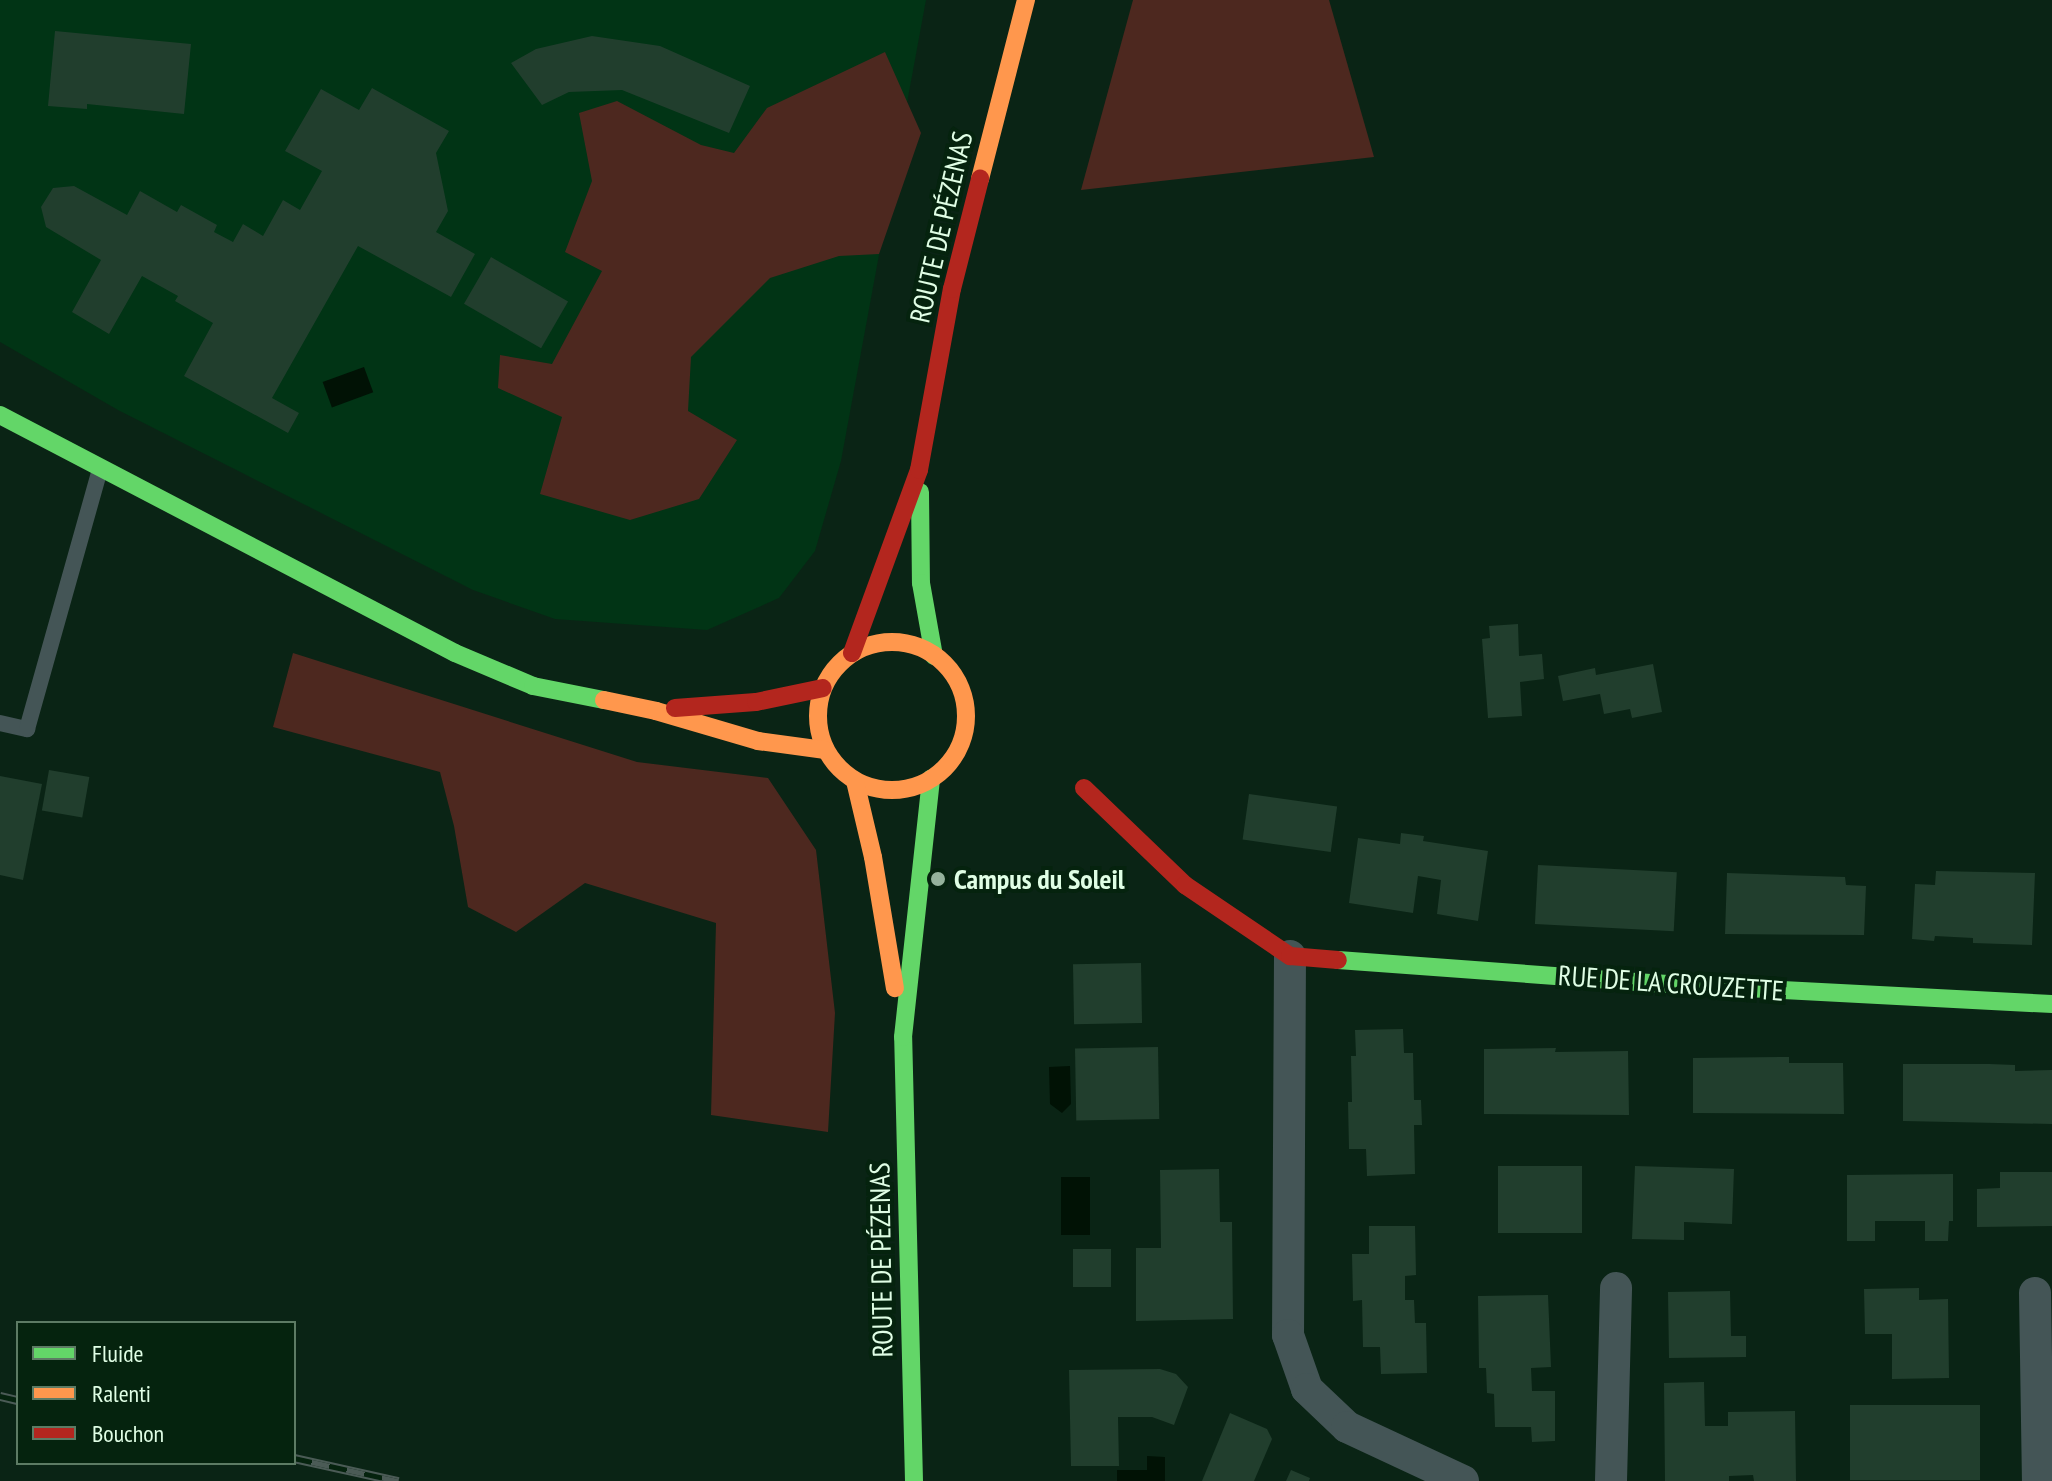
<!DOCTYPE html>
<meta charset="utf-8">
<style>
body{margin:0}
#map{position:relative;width:2052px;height:1481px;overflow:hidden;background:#0a2415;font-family:"PT Sans Narrow",sans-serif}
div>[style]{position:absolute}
.built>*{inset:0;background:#013415}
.green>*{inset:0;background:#4d281f}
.water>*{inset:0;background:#011205;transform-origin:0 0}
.building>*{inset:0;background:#213e2d;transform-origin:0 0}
.lane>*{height:16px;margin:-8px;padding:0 8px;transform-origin:8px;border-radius:8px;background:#445556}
.street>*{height:32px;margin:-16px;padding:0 16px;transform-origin:16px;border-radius:16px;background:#445556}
.fast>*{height:18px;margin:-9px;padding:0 9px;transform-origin:9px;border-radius:9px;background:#63d668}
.slow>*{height:18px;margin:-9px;padding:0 9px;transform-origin:9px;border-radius:9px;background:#ff974d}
.slow>.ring{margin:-9px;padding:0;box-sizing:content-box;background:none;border:18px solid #ff974d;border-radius:50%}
.jam>*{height:18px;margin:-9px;padding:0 9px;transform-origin:9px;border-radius:9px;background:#b3261e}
.rail>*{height:9px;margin-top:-4.5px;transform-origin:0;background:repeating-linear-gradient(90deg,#05230e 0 18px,#4b5b56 0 36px);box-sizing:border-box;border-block:2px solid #4b5b56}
.dots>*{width:22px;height:22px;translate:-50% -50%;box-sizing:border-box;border:4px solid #05230e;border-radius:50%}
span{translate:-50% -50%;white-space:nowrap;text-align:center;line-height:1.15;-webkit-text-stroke:8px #05230e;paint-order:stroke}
.street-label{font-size:28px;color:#e0fee5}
.poi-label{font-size:28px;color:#e0fee5;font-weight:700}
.left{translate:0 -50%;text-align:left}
.legend{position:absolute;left:16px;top:1321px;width:280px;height:144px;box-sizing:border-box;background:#05230e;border:2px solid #5d7b64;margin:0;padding:10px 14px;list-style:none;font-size:24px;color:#e0fee5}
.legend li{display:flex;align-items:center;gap:16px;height:40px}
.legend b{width:40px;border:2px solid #5d7b64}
</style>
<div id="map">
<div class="built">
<i style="clip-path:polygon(0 0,926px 0,841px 461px,815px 551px,779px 598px,707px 630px,555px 619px,473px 590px,118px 410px,0 342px)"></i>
</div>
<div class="green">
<i style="clip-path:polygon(1133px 0,1329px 0,1374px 157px,1081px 190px)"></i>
<i style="clip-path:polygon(885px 52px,921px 133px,879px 254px,839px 256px,770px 278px,691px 357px,688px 411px,737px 440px,699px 499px,630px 520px,540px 494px,562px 417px,498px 388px,500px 355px,552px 364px,602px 271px,565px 252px,592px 181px,579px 113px,617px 101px,701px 145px,734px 153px,767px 108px)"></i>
<i style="clip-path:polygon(293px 653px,637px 762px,768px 778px,816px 850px,835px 1013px,828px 1132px,711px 1115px,716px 923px,585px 883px,516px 932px,468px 907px,454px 826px,440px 772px,273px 727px)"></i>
</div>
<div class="water">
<i style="left:364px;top:367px;width:27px;height:44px;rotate:70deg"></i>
<i style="clip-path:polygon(1070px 1066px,1071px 1104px,1062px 1113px,1050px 1104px,1049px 1067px)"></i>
<i style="left:1061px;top:1177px;width:29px;height:58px"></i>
<i style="clip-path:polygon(1147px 1456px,1165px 1457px,1165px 1481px,1117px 1481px,1117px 1470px,1147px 1470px)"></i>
</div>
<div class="building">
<i style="clip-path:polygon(55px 31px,191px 44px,184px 114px,87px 104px,87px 109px,48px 106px)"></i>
<i style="clip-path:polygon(592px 36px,660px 46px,750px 86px,729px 133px,622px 90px,569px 92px,542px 105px,511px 63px,536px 49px)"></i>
<i style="clip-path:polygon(372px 88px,449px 131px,436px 153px,448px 211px,436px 232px,475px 254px,451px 297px,358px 246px,272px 398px,299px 413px,288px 433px,184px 376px,213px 323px,175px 301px,178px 296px,142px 276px,109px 334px,72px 312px,101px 260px,46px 227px,41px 207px,53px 188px,74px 186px,127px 215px,140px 191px,177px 212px,181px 205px,217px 225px,214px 232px,233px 242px,243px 224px,263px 236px,283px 200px,300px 210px,322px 171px,285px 151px,321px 89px,359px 110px)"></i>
<i style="left:491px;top:257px;width:89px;height:54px;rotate:30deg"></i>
<i style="clip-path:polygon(1518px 624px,1519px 656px,1542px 654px,1544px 679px,1520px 682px,1522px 716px,1488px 718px,1482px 639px,1490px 638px,1489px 626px)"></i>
<i style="clip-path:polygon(1653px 664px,1662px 712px,1632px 718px,1630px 709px,1604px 714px,1600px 694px,1563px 701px,1558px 676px,1595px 668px,1596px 675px)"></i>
<i style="left:49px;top:770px;width:41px;height:41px;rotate:10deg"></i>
<i style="clip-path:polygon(0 776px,42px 784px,23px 880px,0 875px)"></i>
<i style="left:1249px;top:794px;width:89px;height:46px;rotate:8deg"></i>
<i style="clip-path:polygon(1401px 833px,1424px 836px,1423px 841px,1488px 851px,1478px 921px,1437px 914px,1441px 880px,1418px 876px,1413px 913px,1349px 903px,1358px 838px,1400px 844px)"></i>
<i style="left:1538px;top:865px;width:139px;height:59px;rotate:3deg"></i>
<i style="clip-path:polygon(1936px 871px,2035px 873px,2032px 945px,1973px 943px,1973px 938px,1935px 936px,1934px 941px,1912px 939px,1915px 884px,1935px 885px)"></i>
<i style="clip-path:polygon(1727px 873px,1845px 877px,1846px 885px,1866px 886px,1864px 935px,1725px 934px)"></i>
<i style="left:1141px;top:963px;width:60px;height:68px;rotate:89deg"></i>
<i style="clip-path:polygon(1403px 1029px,1404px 1053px,1413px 1053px,1414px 1100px,1421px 1100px,1422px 1125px,1414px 1125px,1415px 1174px,1367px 1176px,1366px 1149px,1349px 1149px,1348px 1102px,1352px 1102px,1351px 1056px,1356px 1056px,1355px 1030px)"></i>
<i style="left:1158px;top:1047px;width:72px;height:83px;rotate:89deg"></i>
<i style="clip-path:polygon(1556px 1048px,1555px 1052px,1628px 1051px,1629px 1115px,1484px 1114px,1484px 1049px)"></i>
<i style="clip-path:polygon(1789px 1057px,1789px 1063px,1843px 1063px,1844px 1114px,1693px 1113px,1693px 1058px)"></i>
<i style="clip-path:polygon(1903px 1064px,1989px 1064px,2015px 1065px,2015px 1071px,2052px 1070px,2052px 1124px,1903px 1121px)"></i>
<i style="left:1498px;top:1166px;width:84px;height:67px"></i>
<i style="clip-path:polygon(1635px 1166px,1734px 1169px,1732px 1224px,1684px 1222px,1684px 1240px,1632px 1239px)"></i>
<i style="clip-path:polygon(1219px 1169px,1220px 1222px,1232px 1222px,1233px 1319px,1136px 1321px,1136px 1248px,1161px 1248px,1160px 1170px)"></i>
<i style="clip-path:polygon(2000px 1172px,2052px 1172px,2052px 1226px,1977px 1227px,1977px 1189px,2000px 1188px)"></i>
<i style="clip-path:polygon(1953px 1174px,1953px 1221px,1949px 1221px,1948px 1241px,1925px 1241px,1925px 1221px,1875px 1221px,1875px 1241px,1847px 1241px,1847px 1175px)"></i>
<i style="clip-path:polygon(1369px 1226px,1415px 1226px,1416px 1275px,1405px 1276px,1405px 1300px,1414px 1300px,1415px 1323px,1426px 1323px,1427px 1373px,1381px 1374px,1380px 1347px,1363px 1347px,1362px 1300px,1353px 1301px,1352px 1254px,1369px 1254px)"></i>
<i style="left:1111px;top:1249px;width:38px;height:38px;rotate:90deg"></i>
<i style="clip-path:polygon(1919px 1288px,1919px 1300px,1948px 1299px,1949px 1378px,1892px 1379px,1892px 1334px,1865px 1334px,1864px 1289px)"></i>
<i style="clip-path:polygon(1730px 1291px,1731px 1336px,1746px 1336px,1746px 1357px,1669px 1358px,1668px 1292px)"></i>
<i style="clip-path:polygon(1548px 1295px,1551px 1367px,1531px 1368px,1532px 1391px,1555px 1391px,1555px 1441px,1532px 1442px,1531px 1427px,1495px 1427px,1494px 1394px,1487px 1393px,1486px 1368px,1479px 1368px,1478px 1296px)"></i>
<i style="clip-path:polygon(1160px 1369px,1176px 1374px,1188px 1387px,1174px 1425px,1152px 1417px,1118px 1417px,1119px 1466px,1071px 1466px,1069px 1370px)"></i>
<i style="clip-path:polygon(1704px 1382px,1705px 1426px,1728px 1426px,1728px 1412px,1795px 1411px,1796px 1481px,1754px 1481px,1753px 1475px,1729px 1476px,1729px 1481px,1665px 1481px,1664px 1383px)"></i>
<i style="left:1980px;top:1405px;width:75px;height:130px;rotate:90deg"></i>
<i style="clip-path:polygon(1230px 1413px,1267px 1429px,1272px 1439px,1254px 1481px,1202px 1481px)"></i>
<i style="clip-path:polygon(1291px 1470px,1310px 1478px,1309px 1481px,1286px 1481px)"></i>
</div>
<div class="lane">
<i style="left:0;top:723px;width:28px;rotate:13deg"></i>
<i style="left:27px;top:729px;width:269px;rotate:-74.3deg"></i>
</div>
<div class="street">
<i style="left:1290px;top:956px;width:379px;rotate:90.3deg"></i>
<i style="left:1288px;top:1335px;width:57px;rotate:70.6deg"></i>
<i style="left:1307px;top:1389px;width:55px;rotate:43.5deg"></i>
<i style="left:1347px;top:1427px;width:128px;rotate:25deg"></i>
<i style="left:2035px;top:1293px;width:188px;rotate:89.1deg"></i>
<i style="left:1611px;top:1481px;width:193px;rotate:-88.5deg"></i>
</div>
<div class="fast">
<i style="left:0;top:415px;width:513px;rotate:27.61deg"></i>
<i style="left:455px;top:653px;width:85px;rotate:22.9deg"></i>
<i style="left:533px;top:686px;width:72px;rotate:11.2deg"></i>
<i style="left:920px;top:492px;width:91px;rotate:89.4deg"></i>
<i style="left:921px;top:583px;width:74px;rotate:79.9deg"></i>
<i style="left:1338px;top:960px;width:313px;rotate:4.2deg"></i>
<i style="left:1650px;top:983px;width:403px;rotate:3deg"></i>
<i style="left:914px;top:1481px;width:444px;rotate:-91.4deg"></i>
<i style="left:903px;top:1037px;width:260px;rotate:-83.8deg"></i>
</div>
<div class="slow">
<i style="left:980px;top:179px;width:185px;rotate:-75.6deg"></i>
<i class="ring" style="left:818px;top:642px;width:130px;height:130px"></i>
<i style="left:604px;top:700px;width:53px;rotate:11.9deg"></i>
<i style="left:656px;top:711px;width:106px;rotate:16.4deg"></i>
<i style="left:758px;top:741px;width:68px;rotate:7.7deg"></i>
<i style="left:855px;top:781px;width:78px;rotate:76.7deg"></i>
<i style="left:873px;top:857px;width:133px;rotate:80.5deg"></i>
</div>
<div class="jam">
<i style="left:852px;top:653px;width:195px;rotate:-69.9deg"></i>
<i style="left:919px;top:470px;width:184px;rotate:-79.7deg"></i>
<i style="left:952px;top:289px;width:114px;rotate:-75.7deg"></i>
<i style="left:675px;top:708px;width:81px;rotate:-4.2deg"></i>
<i style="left:756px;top:702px;width:68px;rotate:-11.8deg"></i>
<i style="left:1084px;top:788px;width:140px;rotate:43.8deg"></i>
<i style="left:1185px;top:885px;width:127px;rotate:34.1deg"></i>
<i style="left:1290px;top:956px;width:48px;rotate:4.8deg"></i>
</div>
<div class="rail">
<i style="left:0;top:1396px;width:18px;rotate:13deg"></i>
<i style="left:294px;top:1458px;width:107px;rotate:12.5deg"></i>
</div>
<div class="dots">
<i style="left:938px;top:879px;background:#95b29c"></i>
</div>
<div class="street-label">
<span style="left:941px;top:227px;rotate:-77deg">ROUTE DE PÉZENAS</span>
<span style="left:1671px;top:983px;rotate:4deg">RUE DE LA CROUZETTE</span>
<span style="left:881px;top:1260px;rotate:-91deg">ROUTE DE PÉZENAS</span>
</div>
<div class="poi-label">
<span class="left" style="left:954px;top:879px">Campus du Soleil</span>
</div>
<ul class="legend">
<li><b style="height:10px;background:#63d668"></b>Fluide</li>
<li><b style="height:10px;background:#ff974d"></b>Ralenti</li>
<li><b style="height:10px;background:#b3261e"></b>Bouchon</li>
</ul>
</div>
